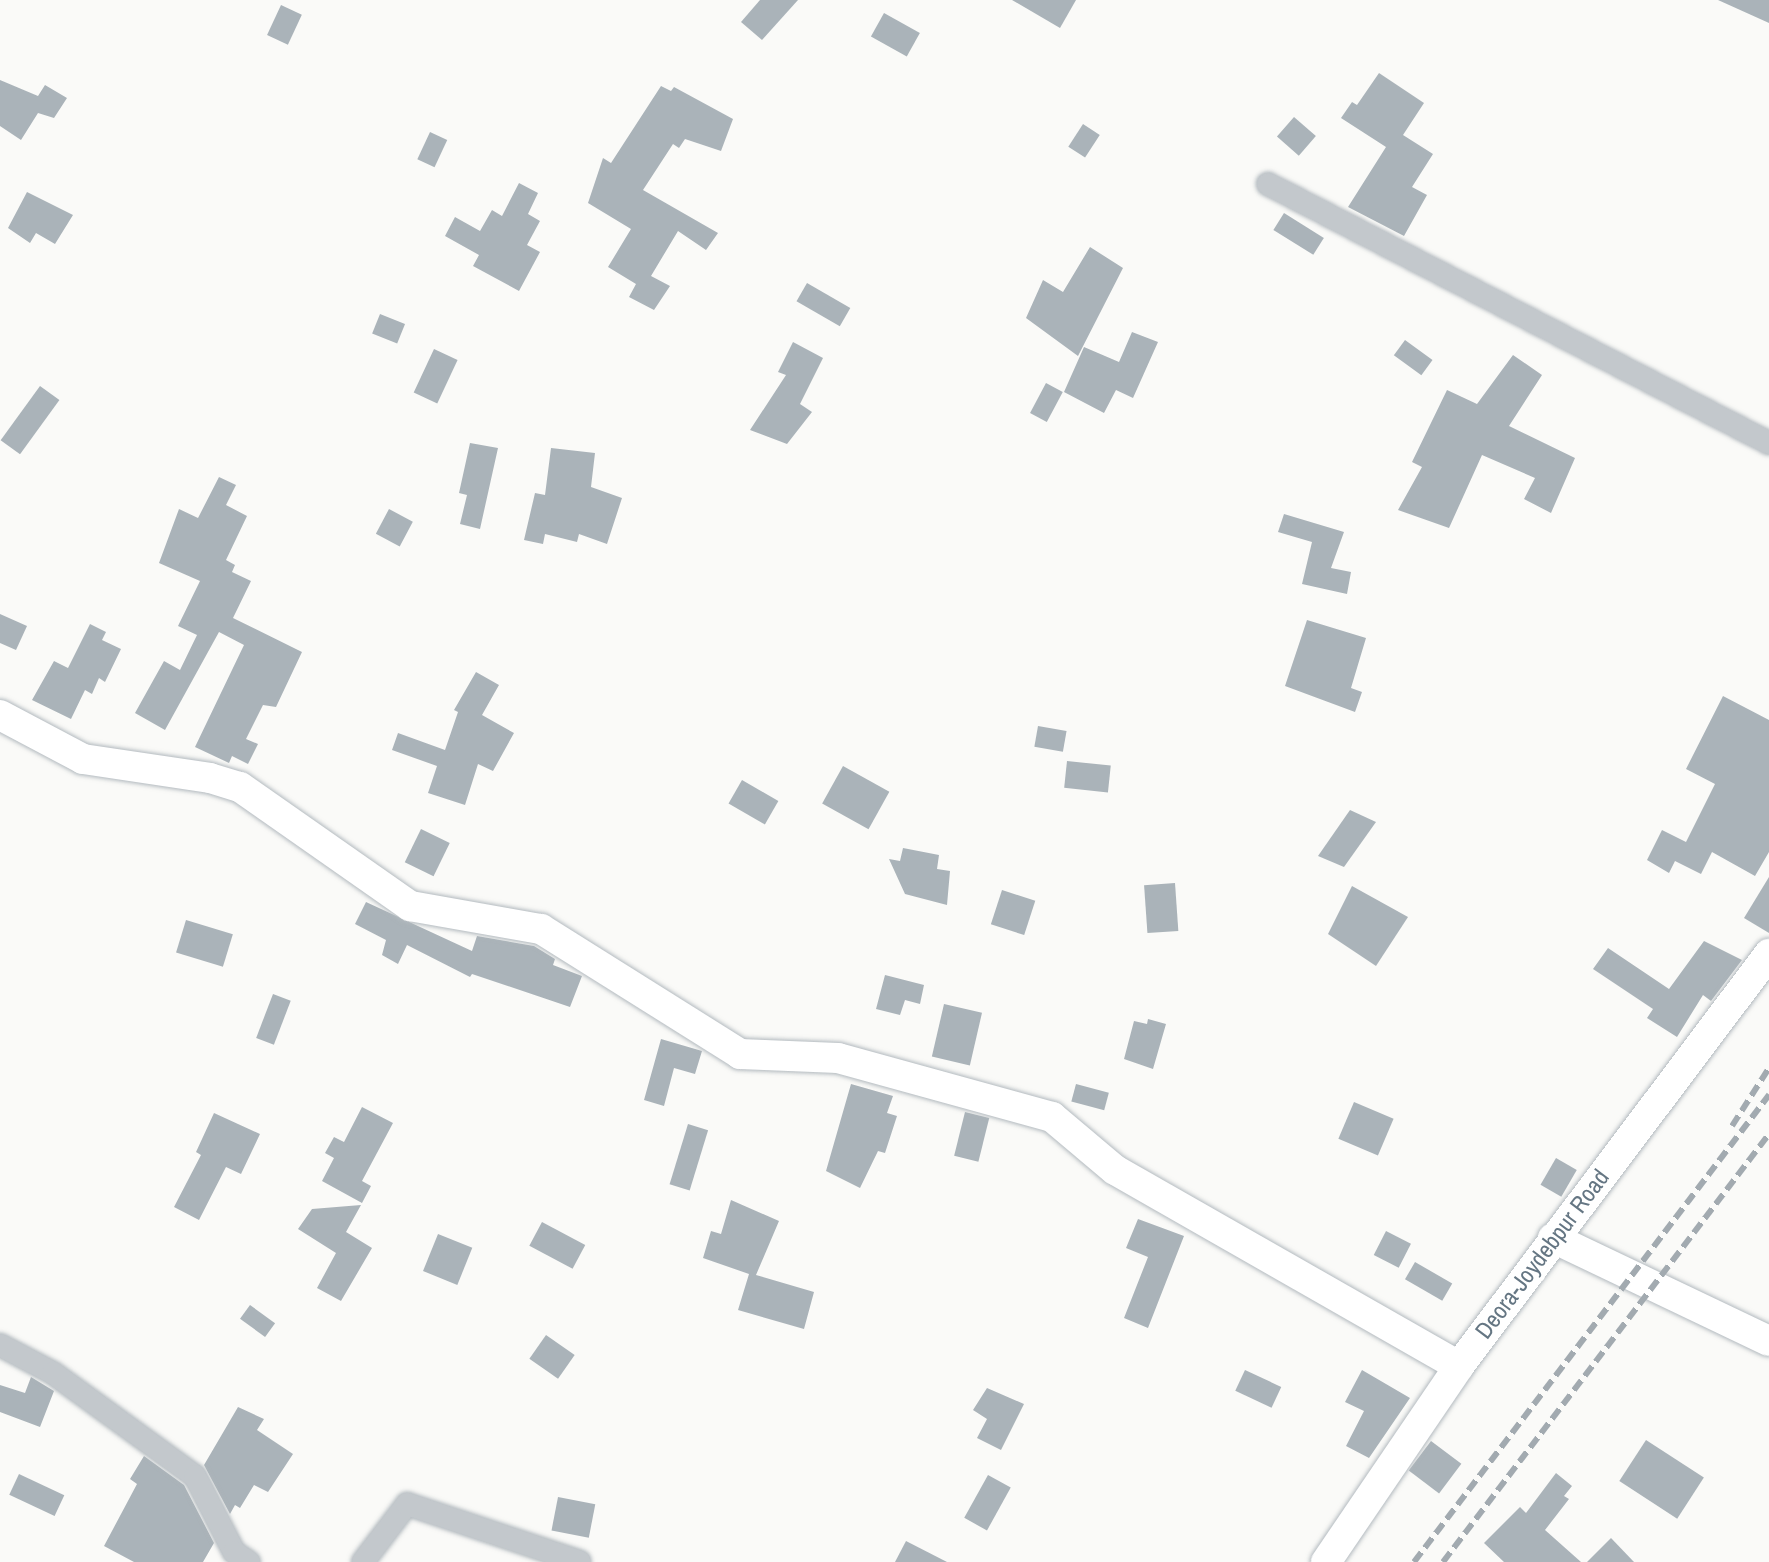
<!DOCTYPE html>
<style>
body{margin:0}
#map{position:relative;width:1769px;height:1562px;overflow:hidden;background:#fafaf8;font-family:"Archivo Narrow",sans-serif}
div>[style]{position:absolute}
.building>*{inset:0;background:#aab3b9;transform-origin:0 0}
.roads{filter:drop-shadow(0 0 2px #b3babf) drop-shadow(0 0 2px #b3babf)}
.street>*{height:22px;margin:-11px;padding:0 11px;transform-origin:11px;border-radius:11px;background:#c3c8cc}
.secondary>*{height:30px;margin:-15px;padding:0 15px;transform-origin:15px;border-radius:15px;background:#fff}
.rail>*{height:6px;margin-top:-3px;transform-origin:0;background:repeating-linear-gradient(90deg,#a2aab0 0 12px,transparent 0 18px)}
span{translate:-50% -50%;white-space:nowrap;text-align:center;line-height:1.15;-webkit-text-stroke:8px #fff;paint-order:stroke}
.street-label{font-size:24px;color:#657683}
</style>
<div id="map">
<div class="building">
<i style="clip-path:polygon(760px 0,798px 0,762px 40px,741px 22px)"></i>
<i style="clip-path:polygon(1012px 0,1076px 0,1060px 28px)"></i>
<i style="clip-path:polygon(1718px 0,1769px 0,1769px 23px)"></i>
<i style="left:281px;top:5px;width:23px;height:33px;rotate:25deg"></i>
<i style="left:884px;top:13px;width:41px;height:27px;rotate:29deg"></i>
<i style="clip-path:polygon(1379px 73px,1424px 103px,1403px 135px,1433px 154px,1412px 187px,1427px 195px,1404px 236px,1348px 207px,1386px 147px,1341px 118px,1352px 102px,1357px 105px)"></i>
<i style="clip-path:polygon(0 80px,38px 96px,45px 85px,67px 98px,54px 118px,38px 113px,21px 140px,0 126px)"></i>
<i style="clip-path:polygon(661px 86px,671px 91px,674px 87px,733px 119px,721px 151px,685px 139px,679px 148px,673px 144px,643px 190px,718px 233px,706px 250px,678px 231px,651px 276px,670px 286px,654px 310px,629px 297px,636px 284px,608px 267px,631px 229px,588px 203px,603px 158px,611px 163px)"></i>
<i style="left:1294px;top:117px;width:29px;height:26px;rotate:41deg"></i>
<i style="left:1083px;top:124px;width:20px;height:27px;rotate:33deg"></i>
<i style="left:430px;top:132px;width:19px;height:30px;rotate:25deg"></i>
<i style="clip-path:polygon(519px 183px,538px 193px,528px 214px,540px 221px,527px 245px,540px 252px,519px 291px,473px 266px,479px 255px,445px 236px,455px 217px,480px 231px,492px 210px,502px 216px)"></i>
<i style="clip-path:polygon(27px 192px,73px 215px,55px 244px,36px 233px,30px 243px,8px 228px)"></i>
<i style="left:1284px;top:213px;width:47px;height:20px;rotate:32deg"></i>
<i style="clip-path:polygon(1090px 247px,1123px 268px,1078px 356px,1026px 318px,1043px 280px,1063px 292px)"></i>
<i style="left:807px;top:283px;width:50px;height:21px;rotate:30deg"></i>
<i style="left:380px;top:314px;width:27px;height:21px;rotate:22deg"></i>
<i style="clip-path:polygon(1132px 332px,1158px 342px,1133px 398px,1116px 390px,1104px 413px,1064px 392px,1084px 347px,1119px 362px)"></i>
<i style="left:1405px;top:340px;width:34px;height:19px;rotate:36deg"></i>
<i style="clip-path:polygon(793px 342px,823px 358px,800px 404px,812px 412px,787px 444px,750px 430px,786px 375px,778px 372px)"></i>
<i style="left:434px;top:349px;width:26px;height:48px;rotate:25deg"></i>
<i style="clip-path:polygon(1513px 355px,1542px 375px,1509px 426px,1575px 458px,1551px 513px,1524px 499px,1535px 478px,1482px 455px,1449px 528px,1398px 510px,1422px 467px,1412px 462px,1447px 390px,1477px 404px)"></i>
<i style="left:1046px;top:383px;width:19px;height:34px;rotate:28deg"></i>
<i style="left:40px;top:386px;width:24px;height:67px;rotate:36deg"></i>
<i style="clip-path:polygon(470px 443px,498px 448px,480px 529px,460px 524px,467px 495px,459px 493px)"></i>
<i style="clip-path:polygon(551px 448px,595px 453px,591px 487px,622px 498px,607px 544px,579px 534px,577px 542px,545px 534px,543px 544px,524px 540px,535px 493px,545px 495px)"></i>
<i style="clip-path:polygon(219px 477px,236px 485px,226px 505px,247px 516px,226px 560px,235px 565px,232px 572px,251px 581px,233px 618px,302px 652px,276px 707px,263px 705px,246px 739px,258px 744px,248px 764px,232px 756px,229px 763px,195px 747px,244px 645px,219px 632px,165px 730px,135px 713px,164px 661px,180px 670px,197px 635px,178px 626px,200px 581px,159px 563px,179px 509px,198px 518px)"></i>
<i style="left:389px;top:509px;width:27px;height:28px;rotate:28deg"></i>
<i style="clip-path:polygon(1284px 514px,1344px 532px,1331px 568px,1351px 572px,1347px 594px,1302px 584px,1312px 542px,1278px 532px)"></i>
<i style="clip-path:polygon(0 614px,27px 626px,16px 650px,0 643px)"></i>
<i style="clip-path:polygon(1307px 620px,1366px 638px,1351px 688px,1362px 692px,1355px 712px,1285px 686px)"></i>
<i style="clip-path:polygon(90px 624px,106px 632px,102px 640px,121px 649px,105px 682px,99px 678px,92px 694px,85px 690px,71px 719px,32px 700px,54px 661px,68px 668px)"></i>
<i style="clip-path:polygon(476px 672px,499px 685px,482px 715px,514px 733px,493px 771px,478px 764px,465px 805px,428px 793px,437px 766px,392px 750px,398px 733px,445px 750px,458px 712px,454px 710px)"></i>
<i style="clip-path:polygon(1723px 696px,1769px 720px,1769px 852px,1755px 876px,1712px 852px,1701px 874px,1675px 861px,1669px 873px,1647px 860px,1662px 830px,1686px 842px,1715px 784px,1686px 769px)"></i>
<i style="left:1038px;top:726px;width:29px;height:21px;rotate:10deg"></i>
<i style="left:1067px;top:761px;width:44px;height:27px;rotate:6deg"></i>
<i style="left:843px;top:766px;width:53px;height:43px;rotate:29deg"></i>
<i style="left:742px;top:780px;width:42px;height:27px;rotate:30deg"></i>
<i style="clip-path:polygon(1350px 810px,1376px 822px,1344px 867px,1318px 856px)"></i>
<i style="left:421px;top:829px;width:32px;height:37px;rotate:26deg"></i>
<i style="clip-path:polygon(903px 848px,939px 855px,937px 869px,950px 871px,947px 905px,905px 894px,889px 859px,900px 861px)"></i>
<i style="clip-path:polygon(1769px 877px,1769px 933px,1744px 918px)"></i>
<i style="left:1175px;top:883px;width:48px;height:31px;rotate:86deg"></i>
<i style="clip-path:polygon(1352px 886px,1408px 917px,1376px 966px,1328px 934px)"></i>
<i style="left:1002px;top:890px;width:35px;height:36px;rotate:18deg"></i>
<i style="clip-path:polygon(366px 902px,472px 951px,477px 936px,534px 946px,555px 959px,553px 965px,582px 976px,570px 1007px,472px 974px,470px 977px,407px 945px,398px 964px,382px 955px,386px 940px,355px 924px)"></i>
<i style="left:186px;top:920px;width:49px;height:34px;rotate:17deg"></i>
<i style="clip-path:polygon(1704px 941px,1742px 960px,1711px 1001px,1703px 995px,1677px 1037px,1647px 1018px,1653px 1009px,1593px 969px,1608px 948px,1669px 989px)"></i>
<i style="clip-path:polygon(885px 975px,924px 985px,920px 1004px,905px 1000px,900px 1015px,876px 1009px)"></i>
<i style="left:273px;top:994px;width:19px;height:47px;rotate:21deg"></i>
<i style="left:944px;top:1004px;width:39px;height:54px;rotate:13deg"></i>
<i style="clip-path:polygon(1148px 1019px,1166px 1024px,1153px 1069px,1124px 1059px,1134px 1021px,1147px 1024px)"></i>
<i style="clip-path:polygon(661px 1039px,702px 1051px,695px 1074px,674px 1068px,664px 1106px,644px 1100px)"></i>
<i style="clip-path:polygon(851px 1084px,893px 1096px,887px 1113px,897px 1116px,885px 1153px,878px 1151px,860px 1188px,826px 1171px)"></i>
<i style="left:1076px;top:1084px;width:34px;height:18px;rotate:15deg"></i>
<i style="left:1354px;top:1102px;width:43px;height:40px;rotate:23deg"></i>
<i style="clip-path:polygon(362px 1107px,393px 1123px,362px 1181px,371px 1186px,362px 1203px,322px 1181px,334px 1158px,325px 1153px,334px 1137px,344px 1142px)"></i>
<i style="left:965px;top:1112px;width:25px;height:45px;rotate:14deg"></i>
<i style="clip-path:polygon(214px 1113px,260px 1134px,241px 1174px,226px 1167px,199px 1220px,174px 1207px,201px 1155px,196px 1152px)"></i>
<i style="left:688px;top:1124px;width:21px;height:63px;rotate:17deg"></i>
<i style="left:1556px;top:1158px;width:24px;height:31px;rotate:30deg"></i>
<i style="clip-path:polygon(731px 1200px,779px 1221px,756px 1275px,814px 1292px,804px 1329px,738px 1310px,749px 1274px,703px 1258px,711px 1231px,721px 1234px)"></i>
<i style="clip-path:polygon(361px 1205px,346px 1232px,372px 1248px,341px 1301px,317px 1288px,336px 1253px,298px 1229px,312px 1209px)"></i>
<i style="clip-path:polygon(1138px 1219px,1184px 1236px,1148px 1328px,1124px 1318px,1148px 1257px,1126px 1248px)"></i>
<i style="left:542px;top:1222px;width:49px;height:27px;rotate:28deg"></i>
<i style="left:1386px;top:1231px;width:28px;height:27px;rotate:27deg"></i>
<i style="left:438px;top:1234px;width:37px;height:40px;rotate:22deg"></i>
<i style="left:1415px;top:1262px;width:43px;height:20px;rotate:30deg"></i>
<i style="left:250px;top:1305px;width:31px;height:17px;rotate:36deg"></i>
<i style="left:546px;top:1335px;width:35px;height:29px;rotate:35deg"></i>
<i style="left:1245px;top:1370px;width:40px;height:23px;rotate:25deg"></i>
<i style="clip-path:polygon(1362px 1370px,1410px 1398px,1369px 1458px,1346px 1446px,1364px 1411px,1345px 1402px)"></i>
<i style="clip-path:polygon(31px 1377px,54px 1391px,40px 1427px,0 1412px,0 1385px,25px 1393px)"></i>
<i style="clip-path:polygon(987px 1388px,1024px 1404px,1001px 1450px,977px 1438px,987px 1419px,973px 1410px)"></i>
<i style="clip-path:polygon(238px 1407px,264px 1419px,257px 1430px,293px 1454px,268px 1492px,254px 1485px,240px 1508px,235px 1505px,230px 1514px,204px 1465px)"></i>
<i style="left:1646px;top:1440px;width:69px;height:49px;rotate:33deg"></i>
<i style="left:1431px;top:1441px;width:38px;height:37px;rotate:37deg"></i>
<i style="clip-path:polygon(144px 1456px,184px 1485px,214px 1543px,203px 1562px,134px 1562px,104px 1546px,137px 1484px,130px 1479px)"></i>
<i style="clip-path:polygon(1556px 1473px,1572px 1486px,1564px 1496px,1569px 1499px,1545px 1530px,1581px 1562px,1504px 1562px,1484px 1543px,1520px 1507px,1526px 1513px)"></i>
<i style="left:19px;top:1474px;width:50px;height:23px;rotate:25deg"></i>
<i style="left:988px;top:1475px;width:26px;height:49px;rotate:29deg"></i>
<i style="left:558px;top:1497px;width:38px;height:34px;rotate:11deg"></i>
<i style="clip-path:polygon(1611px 1538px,1634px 1562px,1587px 1562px)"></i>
<i style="clip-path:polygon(906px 1541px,947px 1562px,895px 1562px)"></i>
</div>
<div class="roads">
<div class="street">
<i style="left:1268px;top:184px;width:564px;rotate:27.34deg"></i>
<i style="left:0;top:1345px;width:60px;rotate:27.8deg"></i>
<i style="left:53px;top:1373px;width:175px;rotate:36deg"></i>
<i style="left:195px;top:1476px;width:85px;rotate:62.8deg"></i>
<i style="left:234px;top:1552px;width:18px;rotate:34deg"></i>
<i style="left:363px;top:1562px;width:73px;rotate:-52.8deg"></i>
<i style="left:407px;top:1504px;width:182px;rotate:18.5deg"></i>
</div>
<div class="secondary">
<i style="left:0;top:715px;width:94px;rotate:27.9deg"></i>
<i style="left:83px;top:759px;width:128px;rotate:8.5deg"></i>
<i style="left:210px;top:778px;width:31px;rotate:17deg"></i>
<i style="left:240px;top:787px;width:208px;rotate:35deg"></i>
<i style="left:410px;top:906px;width:133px;rotate:10deg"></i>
<i style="left:541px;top:929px;width:235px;rotate:32.1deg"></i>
<i style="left:740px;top:1054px;width:98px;rotate:2.3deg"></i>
<i style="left:838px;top:1058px;width:222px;rotate:15.4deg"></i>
<i style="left:1052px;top:1117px;width:82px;rotate:40.1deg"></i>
<i style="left:1115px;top:1170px;width:396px;rotate:29.7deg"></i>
<i style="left:1553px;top:1238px;width:239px;rotate:25.5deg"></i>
<i style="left:1326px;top:1562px;width:237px;rotate:-55.8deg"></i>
<i style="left:1459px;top:1366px;width:516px;rotate:-53.04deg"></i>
</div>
</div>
<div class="rail">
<i style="left:1732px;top:1126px;width:69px;rotate:-57.5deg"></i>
<i style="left:1414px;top:1562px;width:587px;rotate:-52.76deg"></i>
<i style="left:1443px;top:1562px;width:538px;rotate:-52.7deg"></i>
</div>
<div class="street-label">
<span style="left:1542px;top:1254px;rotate:-53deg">Deora-Joydebpur Road</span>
</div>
</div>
